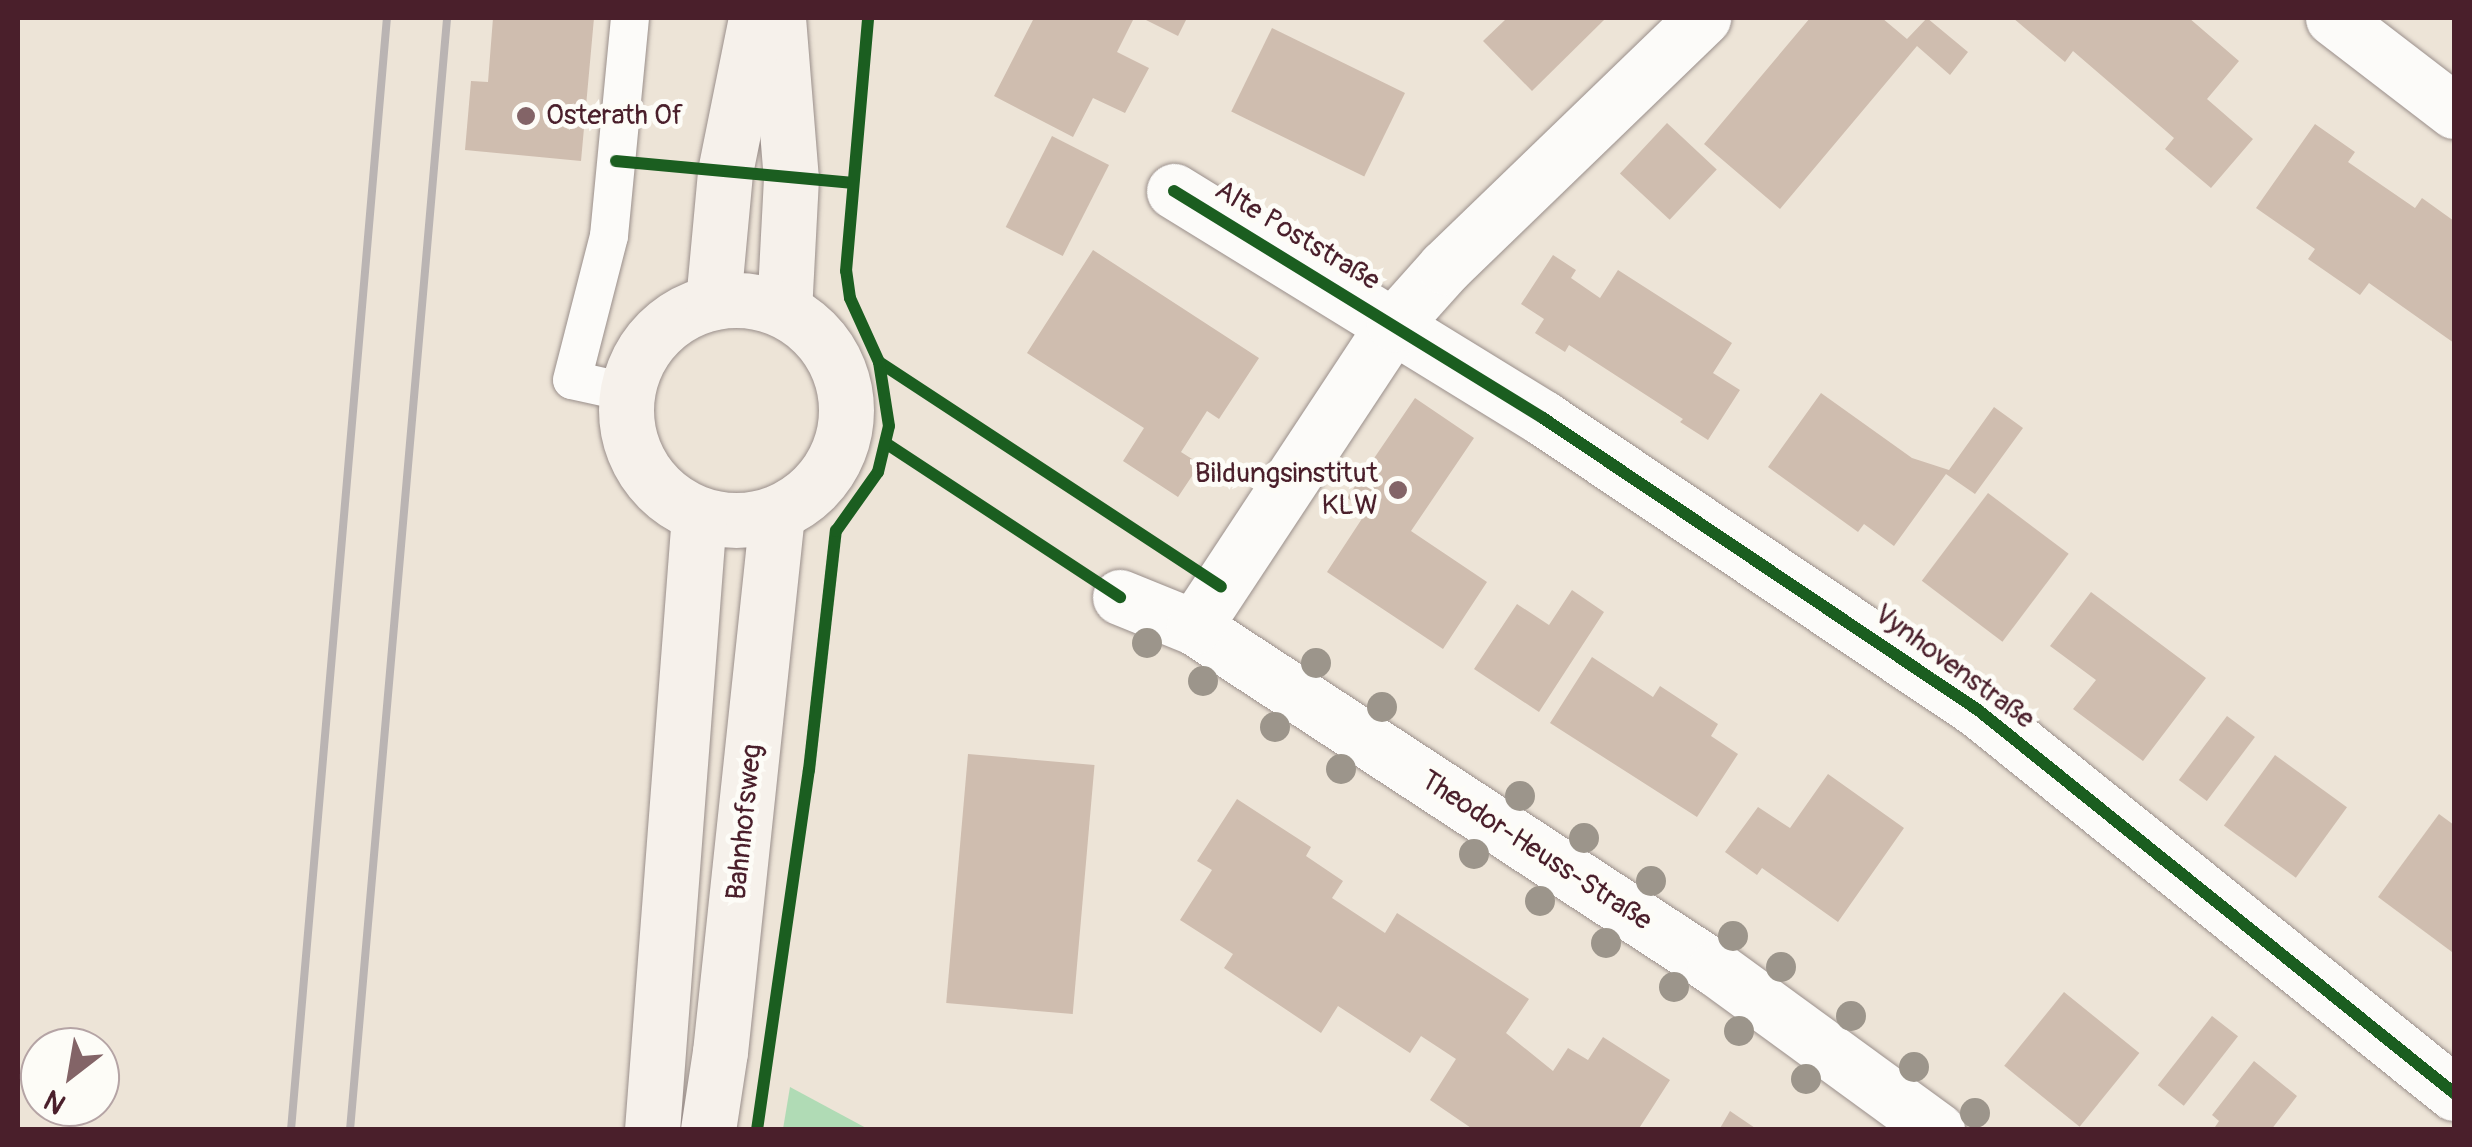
<!DOCTYPE html>
<meta charset="utf-8">
<style>
body{margin:0}
#map{position:relative;width:2472px;height:1147px;overflow:hidden;background:#ede4d7;font-family:Pangolin,sans-serif}
div>[style]{position:absolute}
.green>*{inset:0;background:#b0dbb5}
.building>*{inset:0;background:#cfbdaf;transform-origin:0 0}
.roads{filter:drop-shadow(0 0 2px #9a8f8b) drop-shadow(0 0 2px #9a8f8b)}
.service>*{height:38px;margin:-19px;padding:0 19px;transform-origin:19px;border-radius:19px;background:#fcfbf9}
.minor>*{height:55px;margin:-27.5px;padding:0 27.5px;transform-origin:27.5px;border-radius:27.5px;background:#fcfbf9}
.secondary>*{height:55px;margin:-27.5px;padding:0 27.5px;transform-origin:27.5px;border-radius:27.5px;background:#f6f1eb}
.secondary>.ring{margin:-27.5px;padding:0;box-sizing:content-box;background:none;border:55px solid #f6f1eb;border-radius:50%}
.rail>*{height:8px;margin:-4px;padding:0 4px;transform-origin:4px;border-radius:4px;background:#bab4b3}
.cycleway>*{height:12px;margin:-6px;padding:0 6px;transform-origin:6px;border-radius:6px;background:#1b5e20}
.trees>*{width:30px;height:30px;margin:-15px;border-radius:50%;background:#9c958b}
.dots>*{width:28px;height:28px;translate:-50% -50%;box-sizing:border-box;border:5px solid #fdfcf7;border-radius:50%}
span{translate:-50% -50%;white-space:nowrap;text-align:center;line-height:1.15;-webkit-text-stroke:10px #fdfcf7;paint-order:stroke}
.poi-label{font-size:28px;color:#4a1f2b}
.left{translate:0 -50%;text-align:left}
.right{translate:-100% -50%;text-align:right}
.street-label{font-size:28px;color:#4a1f2b}
.frame{position:absolute;inset:0;border:20px solid #4a1f2b;pointer-events:none}
.north{position:absolute;left:20px;top:1027px;width:100px;height:100px;box-sizing:border-box;background:#fdfcf7;border:2px solid #b5a4a5;border-radius:50%;rotate:211deg;font-size:28px;font-weight:700;line-height:40px;text-align:center;color:#4a1f2b}
.north::after{content:'';display:block;margin:auto;width:35px;height:45px;background:#836467;clip-path:polygon(50% 0,100% 100%,50% 72%,0 100%)}
</style>
<div id="map">
<div class="green">
<i style="clip-path:polygon(790px 1087px,868px 1129px,783px 1129px)"></i>
</div>
<div class="building">
<i style="clip-path:polygon(493px 18px,594px 18px,581px 161px,465px 150px,471px 81px,488px 82px)"></i>
<i style="clip-path:polygon(1034px 18px,1134px 18px,1117px 52px,1149px 68px,1125px 113px,1093px 98px,1073px 137px,994px 96px)"></i>
<i style="clip-path:polygon(1142px 18px,1187px 18px,1178px 36px)"></i>
<i style="clip-path:polygon(1507px 18px,1606px 18px,1532px 91px,1483px 41px)"></i>
<i style="clip-path:polygon(1810px 18px,1882px 18px,1907px 39px,1927px 18px,1968px 52px,1950px 75px,1917px 46px,1780px 209px,1704px 144px)"></i>
<i style="clip-path:polygon(2013px 18px,2189px 18px,2239px 61px,2207px 99px,2253px 139px,2211px 188px,2165px 149px,2174px 138px,2073px 51px,2065px 62px)"></i>
<i style="left:1272px;top:28px;width:148px;height:93px;rotate:26deg"></i>
<i style="left:1667px;top:123px;width:68px;height:69px;rotate:43deg"></i>
<i style="clip-path:polygon(2315px 124px,2355px 152px,2348px 162px,2415px 208px,2422px 198px,2454px 221px,2454px 343px,2369px 283px,2360px 295px,2308px 259px,2315px 249px,2256px 208px)"></i>
<i style="left:1052px;top:136px;width:64px;height:102px;rotate:27deg"></i>
<i style="clip-path:polygon(1093px 250px,1259px 358px,1219px 419px,1207px 411px,1181px 452px,1200px 464px,1178px 497px,1123px 461px,1144px 428px,1027px 353px)"></i>
<i style="clip-path:polygon(1553px 255px,1576px 270px,1571px 278px,1600px 298px,1618px 270px,1732px 343px,1713px 373px,1740px 390px,1708px 440px,1680px 422px,1683px 419px,1569px 345px,1565px 352px,1535px 333px,1544px 319px,1521px 304px)"></i>
<i style="clip-path:polygon(1821px 393px,1912px 458px,1949px 470px,1994px 407px,2023px 428px,1975px 494px,1946px 474px,1894px 546px,1864px 524px,1858px 532px,1768px 467px)"></i>
<i style="clip-path:polygon(1415px 398px,1474px 438px,1411px 531px,1487px 582px,1443px 649px,1327px 572px,1367px 511px,1347px 498px)"></i>
<i style="left:1988px;top:493px;width:101px;height:110px;rotate:37deg"></i>
<i style="clip-path:polygon(1572px 590px,1604px 612px,1539px 712px,1474px 669px,1517px 604px,1549px 625px)"></i>
<i style="clip-path:polygon(2091px 592px,2206px 678px,2143px 761px,2073px 709px,2096px 680px,2050px 646px)"></i>
<i style="clip-path:polygon(1592px 657px,1653px 697px,1660px 686px,1718px 724px,1711px 736px,1738px 754px,1697px 817px,1550px 723px)"></i>
<i style="left:2227px;top:716px;width:35px;height:80px;rotate:37deg"></i>
<i style="left:968px;top:754px;width:127px;height:250px;rotate:5deg"></i>
<i style="left:2275px;top:755px;width:89px;height:87px;rotate:36deg"></i>
<i style="clip-path:polygon(1828px 774px,1904px 828px,1838px 922px,1762px 868px,1757px 875px,1725px 852px,1758px 807px,1790px 828px)"></i>
<i style="clip-path:polygon(1237px 799px,1311px 847px,1306px 856px,1343px 881px,1332px 898px,1385px 933px,1397px 913px,1529px 999px,1506px 1033px,1553px 1071px,1568px 1048px,1588px 1060px,1603px 1037px,1670px 1080px,1638px 1130px,1474px 1130px,1430px 1100px,1456px 1059px,1421px 1036px,1410px 1053px,1338px 1006px,1321px 1033px,1224px 968px,1233px 954px,1180px 920px,1212px 870px,1197px 861px)"></i>
<i style="clip-path:polygon(2439px 814px,2454px 825px,2452px 952px,2378px 897px)"></i>
<i style="left:2064px;top:992px;width:97px;height:95px;rotate:39deg"></i>
<i style="left:2212px;top:1016px;width:33px;height:88px;rotate:38deg"></i>
<i style="clip-path:polygon(2254px 1061px,2297px 1096px,2271px 1130px,2213px 1130px,2219px 1121px,2212px 1115px)"></i>
<i style="clip-path:polygon(1730px 1111px,1758px 1130px,1719px 1130px)"></i>
</div>
<div class="roads">
<div class="service">
<i style="left:626px;top:392px;width:55px;rotate:-167.5deg"></i>
<i style="left:572px;top:380px;width:149px;rotate:-75.6deg"></i>
<i style="left:609px;top:236px;width:219px;rotate:-84.5deg"></i>
</div>
<div class="minor">
<i style="left:2333px;top:18px;width:153px;rotate:37.5deg"></i>
<i style="left:1174px;top:191px;width:433px;rotate:31.6deg"></i>
<i style="left:1543px;top:418px;width:524px;rotate:33.87deg"></i>
<i style="left:1978px;top:710px;width:611px;rotate:38.82deg"></i>
<i style="left:1120px;top:597px;width:80px;rotate:22.1deg"></i>
<i style="left:1194px;top:627px;width:623px;rotate:33.21deg"></i>
<i style="left:1715px;top:968px;width:275px;rotate:36.1deg"></i>
<i style="left:1194px;top:627px;width:363px;rotate:-56.6deg"></i>
<i style="left:1394px;top:324px;width:76px;rotate:-48.2deg"></i>
<i style="left:1445px;top:267px;width:359px;rotate:-44deg"></i>
</div>
<div class="secondary">
<i style="left:778px;top:18px;width:161px;rotate:85.4deg"></i>
<i style="left:791px;top:178px;width:132px;rotate:93deg"></i>
<i class="ring" style="left:626px;top:300px;width:165px;height:165px"></i>
<i style="left:713px;top:302px;width:131px;rotate:-84.7deg"></i>
<i style="left:725px;top:172px;width:157px;rotate:-78.6deg"></i>
<i style="left:652px;top:1130px;width:617px;rotate:-85.63deg"></i>
<i style="left:708px;top:1130px;width:79px;rotate:-81.3deg"></i>
<i style="left:720px;top:1052px;width:541px;rotate:-83.95deg"></i>
</div>
</div>
<div class="rail">
<i style="left:291px;top:1130px;width:1116px;rotate:-85.07deg"></i>
<i style="left:350px;top:1130px;width:1116px;rotate:-85.01deg"></i>
</div>
<div class="cycleway">
<i style="left:616px;top:161px;width:238px;rotate:5.3deg"></i>
<i style="left:1174px;top:191px;width:433px;rotate:31.6deg"></i>
<i style="left:1543px;top:418px;width:524px;rotate:33.87deg"></i>
<i style="left:1978px;top:710px;width:611px;rotate:38.82deg"></i>
<i style="left:879px;top:362px;width:409px;rotate:33.3deg"></i>
<i style="left:887px;top:444px;width:279px;rotate:33.3deg"></i>
<i style="left:757px;top:1130px;width:364px;rotate:-81.8deg"></i>
<i style="left:809px;top:770px;width:241px;rotate:-83.6deg"></i>
<i style="left:836px;top:531px;width:72px;rotate:-54.6deg"></i>
<i style="left:878px;top:472px;width:47px;rotate:-76.6deg"></i>
<i style="left:889px;top:426px;width:65px;rotate:-98.9deg"></i>
<i style="left:879px;top:362px;width:70px;rotate:-114.4deg"></i>
<i style="left:850px;top:298px;width:27px;rotate:-98deg"></i>
<i style="left:846px;top:271px;width:254px;rotate:-85deg"></i>
</div>
<div class="trees">
<i style="left:1147px;top:643px"></i>
<i style="left:1316px;top:663px"></i>
<i style="left:1203px;top:681px"></i>
<i style="left:1382px;top:707px"></i>
<i style="left:1275px;top:727px"></i>
<i style="left:1341px;top:769px"></i>
<i style="left:1520px;top:796px"></i>
<i style="left:1584px;top:838px"></i>
<i style="left:1474px;top:854px"></i>
<i style="left:1651px;top:881px"></i>
<i style="left:1540px;top:901px"></i>
<i style="left:1733px;top:936px"></i>
<i style="left:1606px;top:943px"></i>
<i style="left:1781px;top:967px"></i>
<i style="left:1674px;top:987px"></i>
<i style="left:1851px;top:1016px"></i>
<i style="left:1739px;top:1031px"></i>
<i style="left:1914px;top:1067px"></i>
<i style="left:1806px;top:1079px"></i>
<i style="left:1975px;top:1113px"></i>
</div>
<div class="dots">
<i style="left:526px;top:116px;background:#836467"></i>
<i style="left:1398px;top:490px;background:#836467"></i>
</div>
<div class="poi-label">
<span class="left" style="left:546px;top:116px">Osterath Of</span>
<span class="right" style="left:1378px;top:490px">Bildungsinstitut<br>KLW</span>
</div>
<div class="street-label">
<span style="left:1297px;top:236px;rotate:31deg">Alte Poststraße</span>
<span style="left:1954px;top:667px;rotate:36deg">Vynhovenstraße</span>
<span style="left:745px;top:822px;rotate:-84deg">Bahnhofsweg</span>
<span style="left:1536px;top:851px;rotate:33deg">Theodor-Heuss-Straße</span>
</div>
<div class="frame"></div>
<div class="north">N</div>
</div>
